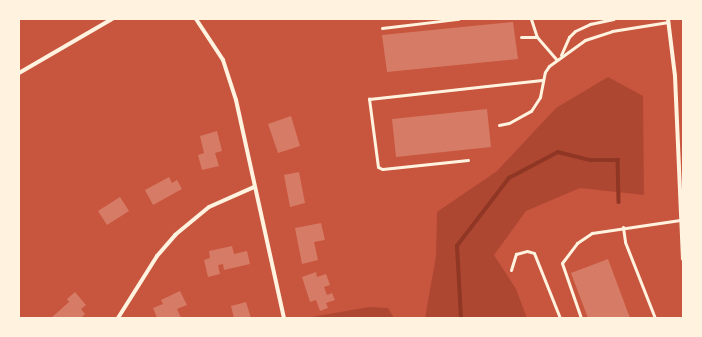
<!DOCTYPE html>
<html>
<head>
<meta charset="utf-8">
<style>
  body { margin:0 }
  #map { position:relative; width:702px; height:337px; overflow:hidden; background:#c8553d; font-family:Arial,sans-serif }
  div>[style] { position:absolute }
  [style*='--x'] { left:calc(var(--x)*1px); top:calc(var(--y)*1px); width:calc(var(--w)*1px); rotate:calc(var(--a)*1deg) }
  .green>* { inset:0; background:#ae4732 }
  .stream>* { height:3.5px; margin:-1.75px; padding:0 1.75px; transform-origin:1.75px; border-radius:1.75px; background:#8f3625 }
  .building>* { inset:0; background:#d67c66 }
  .service>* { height:3px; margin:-1.5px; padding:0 1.5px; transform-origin:1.5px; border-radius:1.5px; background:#fff3e0 }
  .minor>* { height:4px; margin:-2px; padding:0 2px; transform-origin:2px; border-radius:2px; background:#fff3e0 }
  span { translate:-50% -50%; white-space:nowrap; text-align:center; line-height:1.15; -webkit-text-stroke:3px #fff3e0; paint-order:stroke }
  .frame { position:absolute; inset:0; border:20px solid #fff3e0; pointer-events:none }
</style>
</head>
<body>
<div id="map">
  <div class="green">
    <div style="clip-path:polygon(608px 77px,643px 96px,644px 195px,580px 188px,526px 211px,494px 255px,516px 289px,527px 318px,425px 318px,436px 256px,437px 212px,497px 171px,556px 108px)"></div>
    <div style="clip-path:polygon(369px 307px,388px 308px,394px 318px,306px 318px)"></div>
  </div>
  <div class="stream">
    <div style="--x:461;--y:318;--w:72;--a:-93.2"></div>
    <div style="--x:457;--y:246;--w:86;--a:-52.6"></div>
    <div style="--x:509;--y:178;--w:55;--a:-28"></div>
    <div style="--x:558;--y:152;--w:34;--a:14"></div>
    <div style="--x:591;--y:160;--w:27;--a:0"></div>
    <div style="--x:618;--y:160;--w:42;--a:88.6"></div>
  </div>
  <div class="building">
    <div style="clip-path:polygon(513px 22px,518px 59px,387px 72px,382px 35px)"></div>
    <div style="clip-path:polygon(487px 109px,491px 147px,396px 157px,392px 119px)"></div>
    <div style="clip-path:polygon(291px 116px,300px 146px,278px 153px,268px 124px)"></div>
    <div style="clip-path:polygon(217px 131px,222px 151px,215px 153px,219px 166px,202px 170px,198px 155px,204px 153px,200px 136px)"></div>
    <div style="clip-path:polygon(299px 172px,305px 203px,290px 207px,284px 175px)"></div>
    <div style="clip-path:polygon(169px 177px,172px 183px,177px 180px,182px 189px,153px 205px,145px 190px)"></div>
    <div style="clip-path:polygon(120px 197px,129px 211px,107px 225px,98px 211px)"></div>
    <div style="clip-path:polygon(321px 223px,325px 240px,314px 242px,318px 260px,302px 264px,295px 228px)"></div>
    <div style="clip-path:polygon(232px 246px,234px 254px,247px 251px,250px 264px,224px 270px,223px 264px,218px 265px,220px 274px,208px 277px,204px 260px,210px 258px,209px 251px)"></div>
    <div style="clip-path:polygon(608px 259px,630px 318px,588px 318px,571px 273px)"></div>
    <div style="clip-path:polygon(316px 272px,317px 277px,326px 274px,330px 285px,324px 287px,327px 295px,332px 293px,335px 300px,326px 303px,328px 308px,320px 311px,316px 300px,310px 302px,302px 277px)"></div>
    <div style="clip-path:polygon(180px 291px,187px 305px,177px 309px,181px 318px,157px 318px,153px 308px,163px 304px,161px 300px)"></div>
    <div style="clip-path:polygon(75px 292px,86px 305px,81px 309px,85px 314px,81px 318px,51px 318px,69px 302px,67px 299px)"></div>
    <div style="clip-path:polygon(246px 302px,251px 318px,234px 318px,231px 306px)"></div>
  </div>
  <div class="service">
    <div style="--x:531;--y:19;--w:19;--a:72"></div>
    <div style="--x:382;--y:28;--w:77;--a:-6.8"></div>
    <div style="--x:521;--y:37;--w:16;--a:0"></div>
    <div style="--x:537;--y:37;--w:30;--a:49"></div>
    <div style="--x:561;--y:55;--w:20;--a:-66"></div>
    <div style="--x:569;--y:37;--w:8;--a:-45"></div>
    <div style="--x:575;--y:31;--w:17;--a:-25"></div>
    <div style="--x:590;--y:24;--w:24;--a:-12"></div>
    <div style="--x:499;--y:125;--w:10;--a:-11"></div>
    <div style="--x:509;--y:123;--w:25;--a:-29"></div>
    <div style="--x:531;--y:111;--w:17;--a:-57"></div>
    <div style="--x:540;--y:97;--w:25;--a:-79"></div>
    <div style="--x:545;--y:72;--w:7;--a:-56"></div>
    <div style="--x:549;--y:66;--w:44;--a:-35.8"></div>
    <div style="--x:585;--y:40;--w:28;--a:-18"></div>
    <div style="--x:612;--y:31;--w:57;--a:-9.1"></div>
    <div style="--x:468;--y:160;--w:86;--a:174"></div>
    <div style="--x:382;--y:169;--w:4;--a:-153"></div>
    <div style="--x:378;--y:167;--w:69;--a:-97.5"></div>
    <div style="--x:369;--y:99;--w:174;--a:-6.3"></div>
    <div style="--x:623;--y:227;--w:15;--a:82"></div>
    <div style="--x:625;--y:242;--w:82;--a:68.5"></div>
    <div style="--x:511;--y:270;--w:17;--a:-73"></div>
    <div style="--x:516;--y:254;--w:11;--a:-15"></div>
    <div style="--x:527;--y:251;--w:7;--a:16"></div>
    <div style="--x:534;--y:253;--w:70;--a:68.2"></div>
    <div style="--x:581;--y:318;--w:58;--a:-109.1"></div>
    <div style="--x:562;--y:263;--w:25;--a:-53"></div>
    <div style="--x:577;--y:243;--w:18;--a:-34"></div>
    <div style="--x:592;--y:233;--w:89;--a:-8.4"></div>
  </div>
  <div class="minor">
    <div style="--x:196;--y:19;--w:49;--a:56.6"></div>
    <div style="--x:223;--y:60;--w:42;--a:72"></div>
    <div style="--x:236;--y:100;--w:223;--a:77.6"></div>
    <div style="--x:668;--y:19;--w:57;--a:83"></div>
    <div style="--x:675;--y:76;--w:183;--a:87.5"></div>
    <div style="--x:19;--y:73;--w:108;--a:-30.1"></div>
    <div style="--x:118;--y:318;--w:73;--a:-57.8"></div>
    <div style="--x:157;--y:256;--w:28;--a:-49"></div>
    <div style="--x:175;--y:235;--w:44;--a:-39.5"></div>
    <div style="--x:209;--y:207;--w:49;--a:-24"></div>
  </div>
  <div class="frame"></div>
</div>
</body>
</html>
